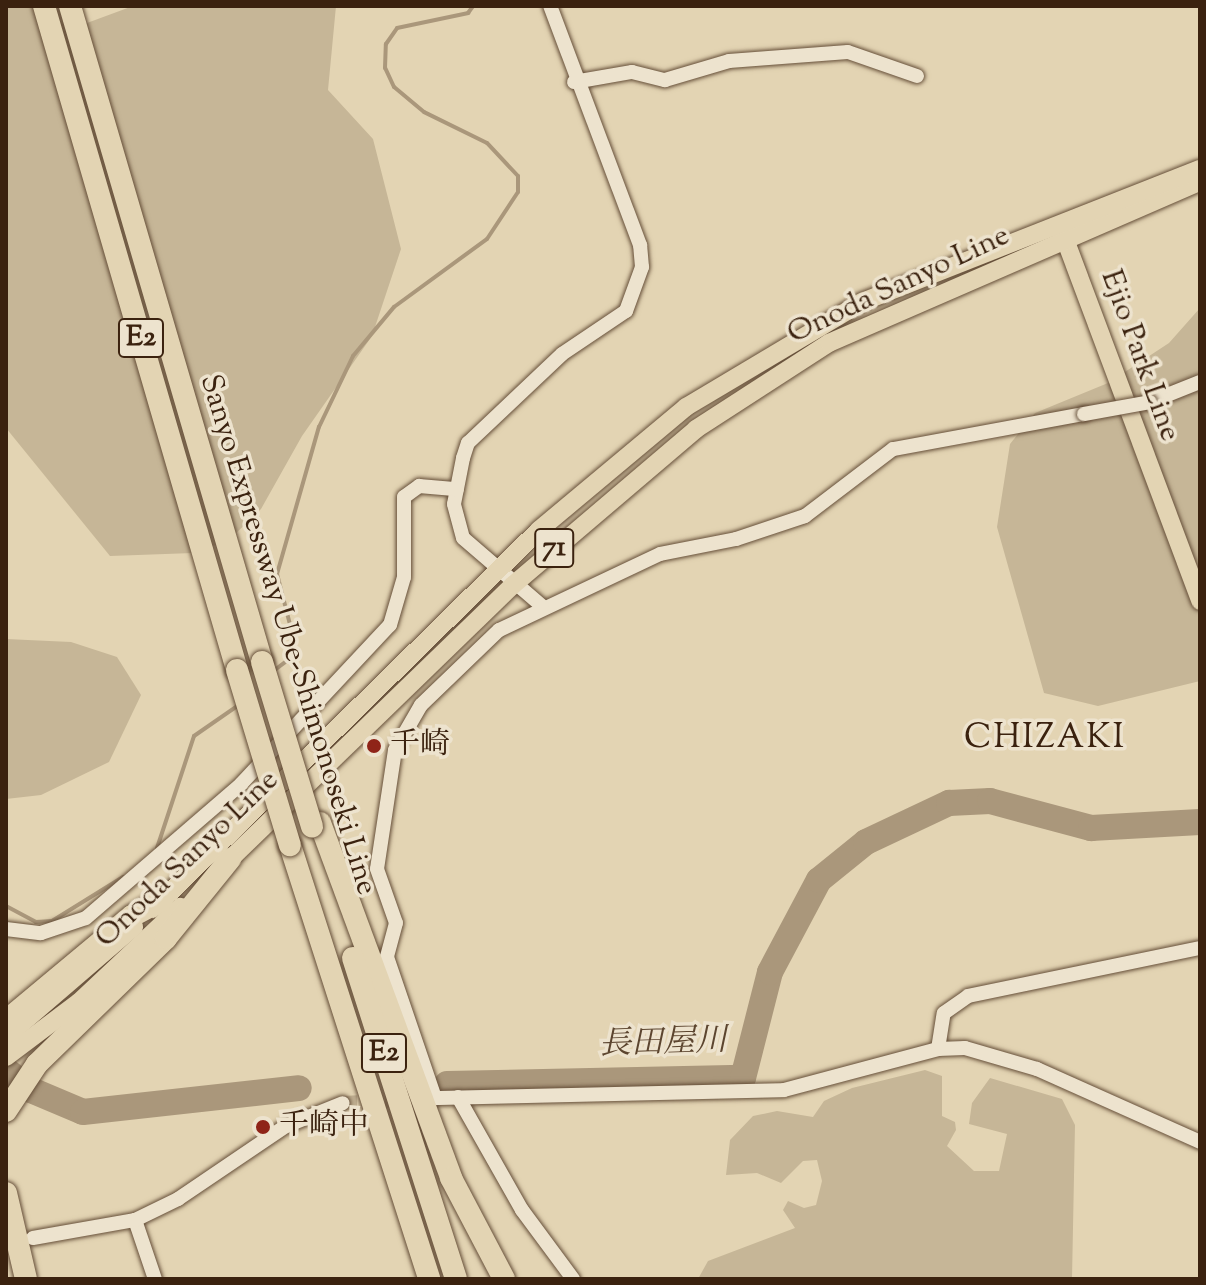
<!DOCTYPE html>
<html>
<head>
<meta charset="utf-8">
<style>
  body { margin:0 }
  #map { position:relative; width:1206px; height:1285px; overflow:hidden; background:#e3d4b3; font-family:"Sorts Mill Goudy","Noto Serif JP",serif }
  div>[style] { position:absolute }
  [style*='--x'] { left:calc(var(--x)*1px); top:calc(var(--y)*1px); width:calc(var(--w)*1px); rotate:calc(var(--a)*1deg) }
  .green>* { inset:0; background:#c6b697 }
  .stream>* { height:4px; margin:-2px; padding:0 2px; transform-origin:2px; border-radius:2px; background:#aa977b }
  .river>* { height:26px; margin:-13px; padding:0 13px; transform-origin:13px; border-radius:13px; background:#aa977b }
  .minor-tunnel>* { height:14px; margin-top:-7px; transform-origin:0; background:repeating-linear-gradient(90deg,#c1b092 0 14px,transparent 0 21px) }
  .roads { filter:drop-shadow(0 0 2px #654e38) drop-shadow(0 0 2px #654e38) }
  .minor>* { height:14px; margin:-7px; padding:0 7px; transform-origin:7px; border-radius:7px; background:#ede3ce }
  .major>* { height:18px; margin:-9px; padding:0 9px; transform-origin:9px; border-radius:9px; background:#e3d4b3 }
  .highway>* { height:22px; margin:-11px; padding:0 11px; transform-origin:11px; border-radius:11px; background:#e3d4b3 }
  .bridges { filter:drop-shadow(0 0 2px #654e38) drop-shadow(0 0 2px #654e38) }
  .minor-bridge>* { height:14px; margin:-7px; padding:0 7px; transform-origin:7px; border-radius:7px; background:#ede3ce }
  .highway-bridge>* { height:22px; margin:-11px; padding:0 11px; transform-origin:11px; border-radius:11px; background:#e3d4b3 }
  .dots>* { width:22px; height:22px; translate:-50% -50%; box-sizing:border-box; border:4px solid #ede3ce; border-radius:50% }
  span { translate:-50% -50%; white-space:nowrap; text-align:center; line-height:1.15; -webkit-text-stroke:7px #ede3ce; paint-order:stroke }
  .shield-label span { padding:2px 6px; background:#ede3ce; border:2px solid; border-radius:6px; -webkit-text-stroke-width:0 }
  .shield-label { font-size:28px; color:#3b220f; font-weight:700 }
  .street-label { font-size:30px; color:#3b220f }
  .poi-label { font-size:30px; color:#3b220f }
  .left { translate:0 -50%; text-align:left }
  .water-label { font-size:32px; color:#5c452f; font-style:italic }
  .quarter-label { font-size:34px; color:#3b220f; letter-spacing:2px }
  .frame { position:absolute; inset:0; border:8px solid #3b220f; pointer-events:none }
</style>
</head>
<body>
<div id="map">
  <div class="green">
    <div style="clip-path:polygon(6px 6px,31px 6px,47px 22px,87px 23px,133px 6px,336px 6px,328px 90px,373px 139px,401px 249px,372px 336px,302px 436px,261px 509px,228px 541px,193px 553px,110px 556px,6px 428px)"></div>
    <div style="clip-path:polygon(1200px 308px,1200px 681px,1098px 706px,1044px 693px,997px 527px,1010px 444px,1035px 413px,1108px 383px,1169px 343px)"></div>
    <div style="clip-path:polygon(6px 639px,71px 642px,117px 657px,141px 695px,109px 762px,41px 795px,6px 799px)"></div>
    <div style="clip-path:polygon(925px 1070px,942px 1076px,942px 1116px,955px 1122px,956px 1130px,947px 1146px,974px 1171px,999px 1171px,1007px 1134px,969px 1124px,972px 1103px,990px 1078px,1062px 1099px,1075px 1125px,1072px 1279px,698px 1279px,708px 1261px,795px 1228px,783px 1210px,788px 1201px,804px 1208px,816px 1205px,822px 1181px,817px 1160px,803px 1161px,781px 1183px,757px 1173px,726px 1175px,730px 1140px,753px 1116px,777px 1111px,813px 1117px,824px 1101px,852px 1088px)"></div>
  </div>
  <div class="stream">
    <div style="--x:272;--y:672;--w:21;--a:-37"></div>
    <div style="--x:289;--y:659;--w:16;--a:-68"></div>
    <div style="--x:295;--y:644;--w:72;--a:-104.4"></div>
    <div style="--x:277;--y:574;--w:153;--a:-74.1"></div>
    <div style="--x:319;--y:427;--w:79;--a:-64.4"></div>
    <div style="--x:353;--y:356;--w:64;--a:-50.1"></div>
    <div style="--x:394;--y:307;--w:115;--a:-36.2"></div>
    <div style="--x:487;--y:239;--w:56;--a:-56.6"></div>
    <div style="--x:518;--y:192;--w:16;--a:-90"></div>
    <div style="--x:518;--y:176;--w:45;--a:-133.2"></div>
    <div style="--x:487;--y:143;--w:70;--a:-153.8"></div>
    <div style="--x:424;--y:112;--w:39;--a:-140"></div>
    <div style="--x:394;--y:87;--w:21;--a:-115"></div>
    <div style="--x:385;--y:68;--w:24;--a:-88"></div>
    <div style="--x:386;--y:44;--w:19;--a:-55"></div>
    <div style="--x:397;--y:28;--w:73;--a:-11.9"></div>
    <div style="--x:468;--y:13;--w:9;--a:-54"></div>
    <div style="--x:157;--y:848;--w:118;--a:-71.7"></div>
    <div style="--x:194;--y:736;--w:56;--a:-34.8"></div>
    <div style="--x:6;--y:906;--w:34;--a:28"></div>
    <div style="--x:36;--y:922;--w:16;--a:-4"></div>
    <div style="--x:52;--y:921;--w:84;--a:-31.8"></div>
  </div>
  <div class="river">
    <div style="--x:6;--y:1070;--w:32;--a:39"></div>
    <div style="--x:31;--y:1090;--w:56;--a:22.9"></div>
    <div style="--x:83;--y:1112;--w:217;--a:-6.3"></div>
    <div style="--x:447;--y:1084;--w:296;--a:-1.2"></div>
    <div style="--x:743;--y:1078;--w:109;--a:-75.7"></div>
    <div style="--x:770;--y:972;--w:104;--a:-62"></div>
    <div style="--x:819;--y:880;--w:60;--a:-39"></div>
    <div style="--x:866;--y:842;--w:92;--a:-25.2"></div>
    <div style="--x:949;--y:803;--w:41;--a:-2.8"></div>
    <div style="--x:990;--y:801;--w:105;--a:15"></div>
    <div style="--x:1091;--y:828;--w:109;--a:-3.2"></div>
  </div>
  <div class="minor-tunnel">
    <div style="--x:343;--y:1103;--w:63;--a:-2.7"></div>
  </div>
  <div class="roads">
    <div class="minor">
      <div style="--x:574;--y:82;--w:59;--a:-9.8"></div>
      <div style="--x:632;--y:72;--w:34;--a:14"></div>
      <div style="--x:665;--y:80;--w:67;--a:-16.5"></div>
      <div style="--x:729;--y:61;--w:119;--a:-4.3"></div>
      <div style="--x:848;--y:52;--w:73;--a:19.2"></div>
      <div style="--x:1150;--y:402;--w:54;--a:-21.8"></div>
      <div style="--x:1084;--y:414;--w:194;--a:169.6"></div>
      <div style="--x:893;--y:449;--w:111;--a:142.7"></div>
      <div style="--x:805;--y:516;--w:73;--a:161.6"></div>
      <div style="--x:736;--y:539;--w:77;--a:168.8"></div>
      <div style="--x:660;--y:554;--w:178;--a:154.7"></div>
      <div style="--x:499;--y:630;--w:108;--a:136.1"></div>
      <div style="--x:421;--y:705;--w:52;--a:120"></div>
      <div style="--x:395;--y:750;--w:120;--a:98.6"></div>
      <div style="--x:377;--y:869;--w:57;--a:70.6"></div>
      <div style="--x:396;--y:923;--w:35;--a:105"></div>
      <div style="--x:387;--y:957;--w:149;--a:71.2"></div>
      <div style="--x:435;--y:1098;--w:349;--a:-1.3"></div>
      <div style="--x:784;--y:1090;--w:159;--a:-14.9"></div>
      <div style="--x:938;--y:1049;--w:27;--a:-2"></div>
      <div style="--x:965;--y:1048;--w:75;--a:16.3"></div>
      <div style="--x:1037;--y:1069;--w:179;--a:24.1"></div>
      <div style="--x:542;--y:606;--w:104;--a:-139.3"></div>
      <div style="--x:463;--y:538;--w:35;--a:-105"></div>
      <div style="--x:454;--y:504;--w:47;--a:-78.9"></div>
      <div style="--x:463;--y:458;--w:16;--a:-72"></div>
      <div style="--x:468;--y:443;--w:129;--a:-43.4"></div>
      <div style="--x:562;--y:354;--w:77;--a:-33.9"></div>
      <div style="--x:626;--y:311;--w:47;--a:-70"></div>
      <div style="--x:642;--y:267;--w:22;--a:-95"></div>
      <div style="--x:640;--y:245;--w:255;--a:-110.6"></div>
      <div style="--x:6;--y:929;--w:35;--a:7"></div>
      <div style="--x:41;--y:933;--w:47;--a:-18.4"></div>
      <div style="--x:86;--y:918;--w:205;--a:-40.8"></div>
      <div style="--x:241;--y:784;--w:218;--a:-46.9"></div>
      <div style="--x:390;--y:625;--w:50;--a:-73.7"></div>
      <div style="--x:404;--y:577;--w:80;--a:-90"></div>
      <div style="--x:404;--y:497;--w:19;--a:-36"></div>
      <div style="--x:419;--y:486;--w:38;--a:5"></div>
      <div style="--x:938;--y:1049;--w:36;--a:-81"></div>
      <div style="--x:944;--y:1013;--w:29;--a:-35"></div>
      <div style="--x:968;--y:996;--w:237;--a:-11.7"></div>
      <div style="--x:458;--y:1097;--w:130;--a:60.5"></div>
      <div style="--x:522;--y:1210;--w:86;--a:53.5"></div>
      <div style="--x:135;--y:1220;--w:62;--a:71.3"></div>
      <div style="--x:33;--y:1238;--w:104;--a:-10"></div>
      <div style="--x:135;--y:1220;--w:48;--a:-26"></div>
      <div style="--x:178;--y:1199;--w:130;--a:-34.1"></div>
      <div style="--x:286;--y:1126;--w:61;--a:-22"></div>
    </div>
    <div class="major">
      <div style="--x:1062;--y:231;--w:395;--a:69.5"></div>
      <div style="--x:222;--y:867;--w:405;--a:-44.1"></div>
      <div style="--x:513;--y:585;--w:240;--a:-40.4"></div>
      <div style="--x:696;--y:429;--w:158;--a:-32.9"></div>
      <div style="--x:829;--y:343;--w:404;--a:-23.5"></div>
      <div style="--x:153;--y:909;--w:541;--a:-44.48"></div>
      <div style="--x:539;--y:530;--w:192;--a:-39.9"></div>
      <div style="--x:686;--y:407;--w:205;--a:-30.8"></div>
      <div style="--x:862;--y:302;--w:363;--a:-21.5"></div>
      <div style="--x:6;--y:1037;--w:169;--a:-40.7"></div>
      <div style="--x:6;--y:1057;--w:91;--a:-37"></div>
      <div style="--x:79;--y:1002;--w:139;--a:-43.2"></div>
    </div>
    <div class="highway">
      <div style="--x:44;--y:6;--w:691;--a:73.79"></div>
      <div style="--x:70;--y:6;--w:684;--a:73.69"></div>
      <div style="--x:320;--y:823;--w:378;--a:69.7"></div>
      <div style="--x:451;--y:1178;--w:114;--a:62.3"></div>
      <div style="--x:290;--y:845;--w:456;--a:72.2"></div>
      <div style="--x:353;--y:958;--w:337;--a:72.2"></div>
      <div style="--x:6;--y:1021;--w:164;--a:-39.8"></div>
      <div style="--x:132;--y:916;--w:34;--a:-28"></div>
      <div style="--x:6;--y:1111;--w:56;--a:-56.6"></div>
      <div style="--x:37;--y:1064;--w:180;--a:-44.3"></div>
      <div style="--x:166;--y:938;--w:102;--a:-51"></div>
      <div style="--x:6;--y:1193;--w:88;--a:76.9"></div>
    </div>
  </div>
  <div class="bridges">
    <div class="minor-bridge">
      <div style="--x:1084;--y:414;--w:67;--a:-10.3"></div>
    </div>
    <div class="highway-bridge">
      <div style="--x:262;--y:662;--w:172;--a:73.1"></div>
      <div style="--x:237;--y:670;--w:183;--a:73.2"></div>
    </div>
  </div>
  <div class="dots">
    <div style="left:374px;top:746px;background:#8f2418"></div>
    <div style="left:263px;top:1127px;background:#8f2418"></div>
  </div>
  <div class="shield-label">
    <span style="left:141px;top:338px">E2</span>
    <span style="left:554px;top:548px">71</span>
    <span style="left:384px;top:1053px">E2</span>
  </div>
  <div class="street-label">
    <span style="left:899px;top:286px;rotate:-25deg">Onoda Sanyo Line</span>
    <span style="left:1139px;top:356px;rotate:70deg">Ejio Park Line</span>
    <span style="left:287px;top:635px;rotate:73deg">Sanyo Expressway Ube-Shimonoseki Line</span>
    <span style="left:188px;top:860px;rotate:-44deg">Onoda Sanyo Line</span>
  </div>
  <div class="poi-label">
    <span class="left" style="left:390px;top:746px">千崎</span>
    <span class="left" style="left:279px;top:1127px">千崎中</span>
  </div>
  <div class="water-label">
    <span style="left:663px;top:1044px;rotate:-2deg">長田屋川</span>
  </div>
  <div class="quarter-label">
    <span style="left:1045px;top:739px">CHIZAKI</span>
  </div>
  <div class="frame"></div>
</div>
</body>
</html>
